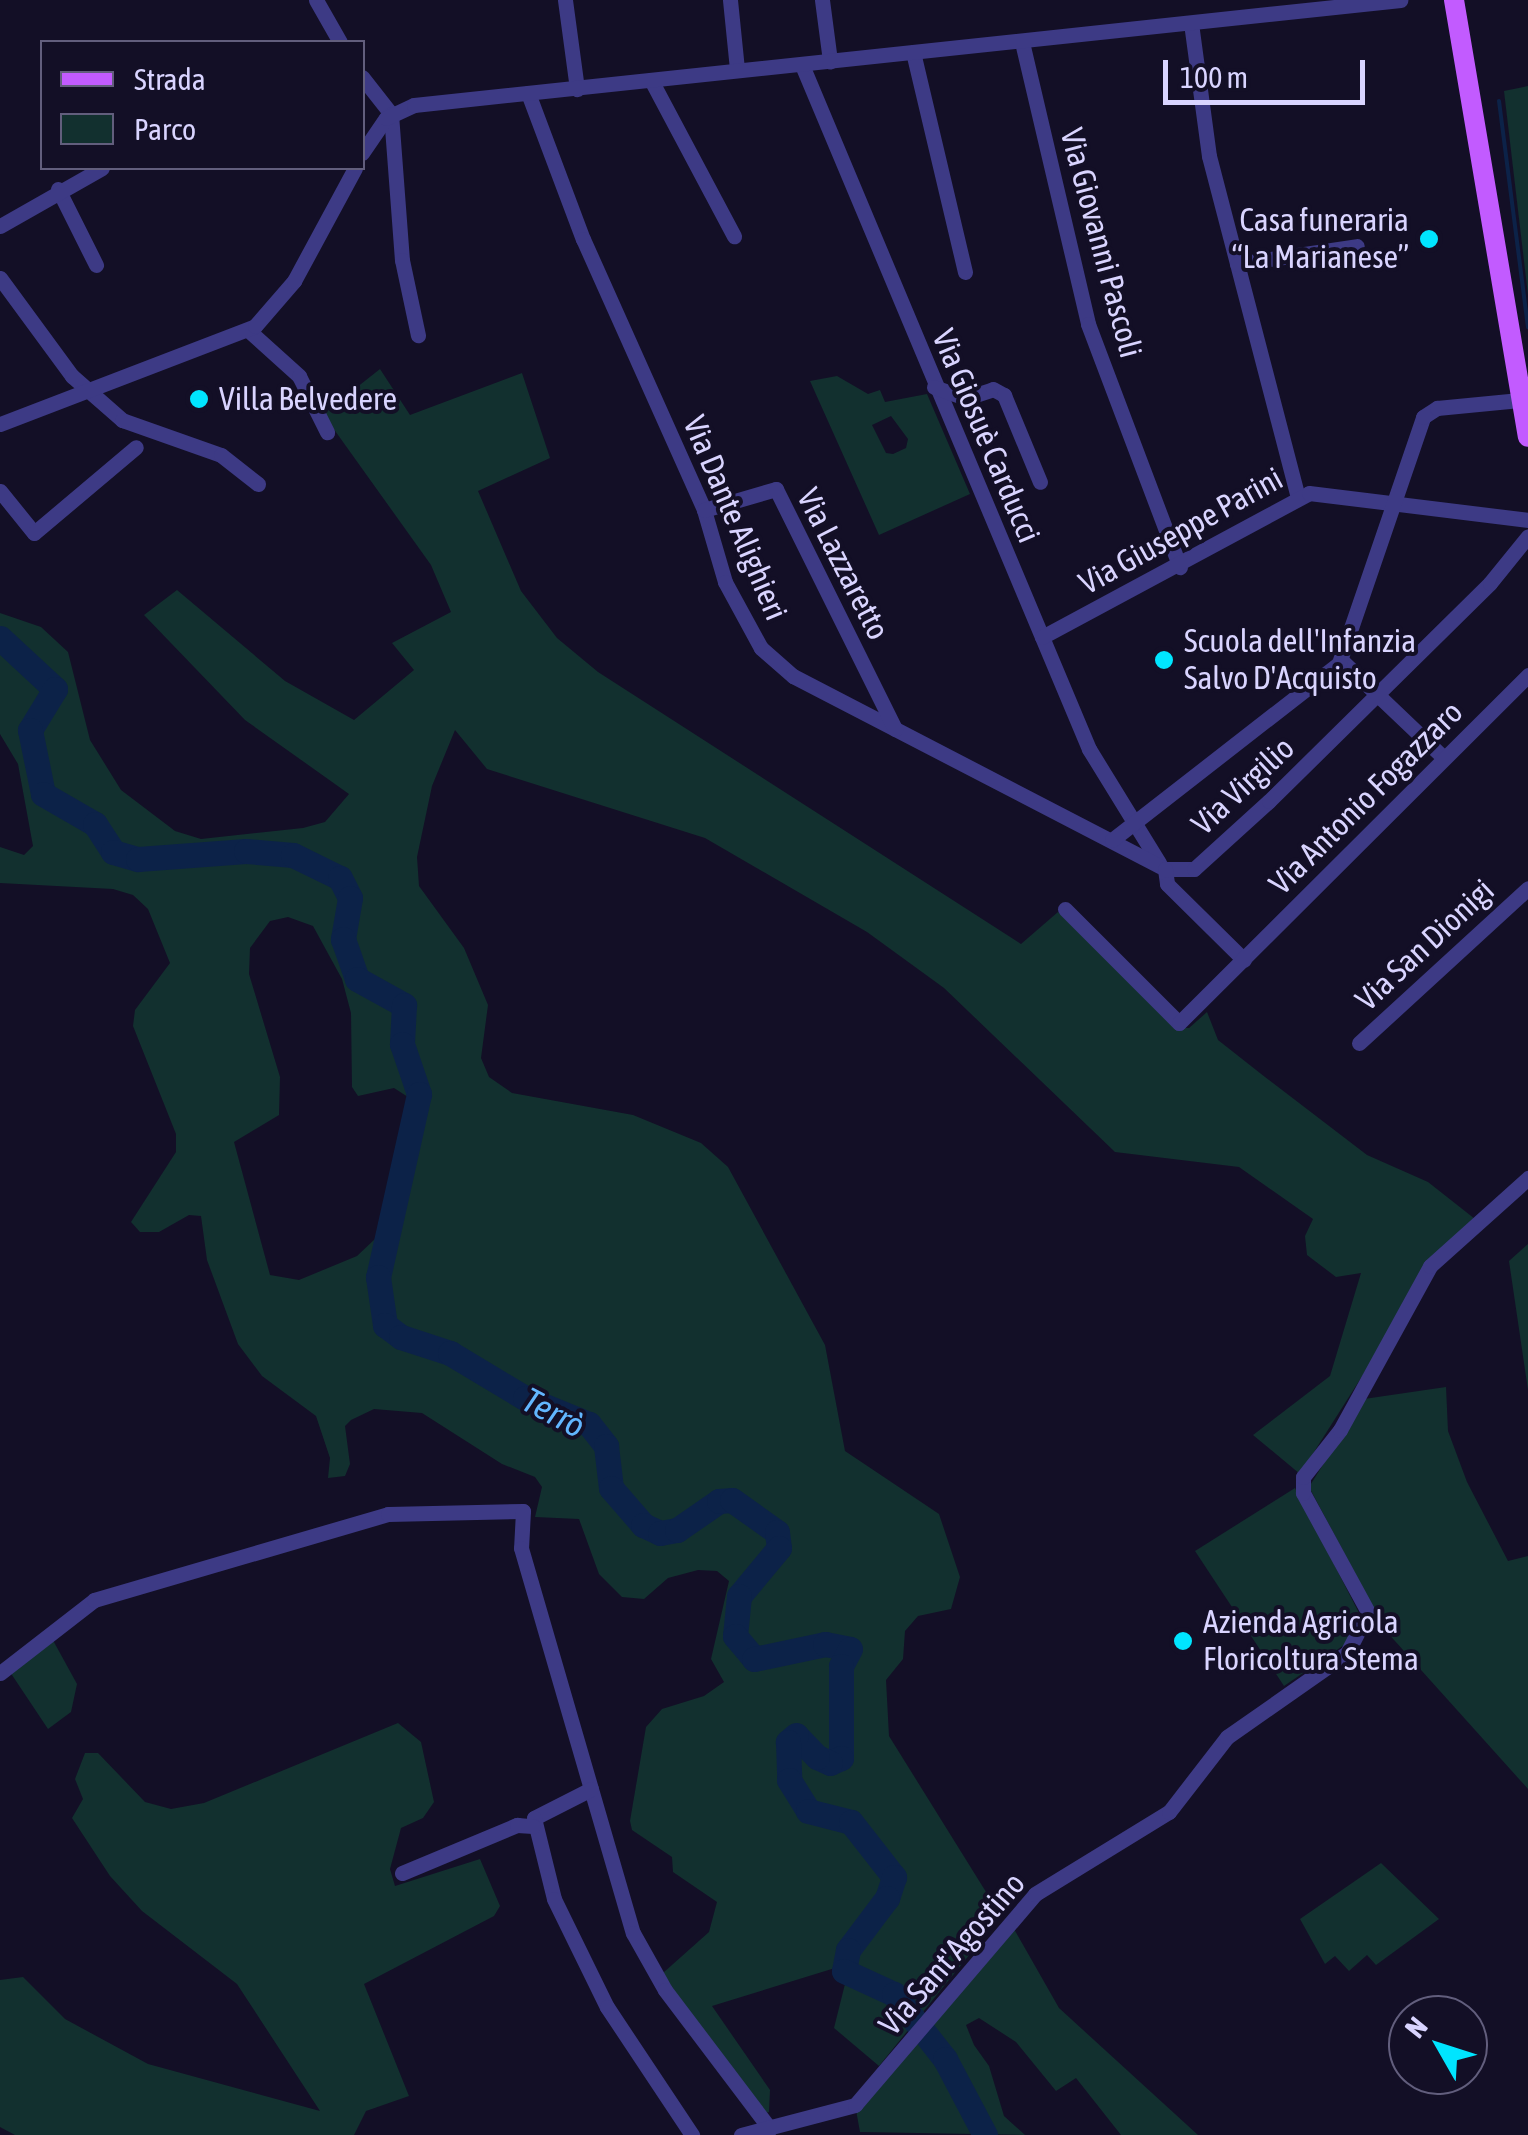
<!DOCTYPE html>
<html>
<head>
<meta charset="utf-8">
<style>
  body { margin:0 }
  #map { position:relative; width:1528px; height:2135px; overflow:hidden; background:#130f26; font-family:"Asap Condensed",sans-serif }
  div>[style] { position:absolute }
  [style*='--x'] { left:calc(var(--x)*1px); top:calc(var(--y)*1px); width:calc(var(--w)*1px); rotate:calc(var(--a)*1deg) }
  .green>* { inset:0; background:#12302f }
  .stream>* { height:4px; margin:-2px; padding:0 2px; transform-origin:2px; border-radius:2px; background:#0c2248 }
  .river>* { height:25px; margin:-12.5px; padding:0 12.5px; transform-origin:12.5px; border-radius:12.5px; background:#0c2248 }
  .minor>* { height:15px; margin:-7.5px; padding:0 7.5px; transform-origin:7.5px; border-radius:7.5px; background:#3d3a85 }
  .major>* { height:20px; margin:-10px; padding:0 10px; transform-origin:10px; border-radius:10px; background:#c25bff }
  .dots>* { width:28px; height:28px; translate:-50% -50%; box-sizing:border-box; border:5px solid #130f26; border-radius:50% }
  span { translate:-50% -50%; white-space:nowrap; text-align:center; line-height:1.15; -webkit-text-stroke:8px #130f26; paint-order:stroke }
  .poi-label { font-size:32px; color:#d9d4ff }
  .right { translate:-100% -50%; text-align:right }
  .left { translate:0 -50%; text-align:left }
  .street-label { font-size:32px; color:#d9d4ff }
  .water-label { font-size:35px; color:#62b6ff; font-style:italic }
  .legend { position:absolute; left:40px; top:40px; width:325px; height:130px; box-sizing:border-box; background:#130f26; border:2px solid #625e7d; margin:0; padding:12px 18px; list-style:none; font-size:30px; color:#d9d4ff }
  .legend li { display:flex; align-items:center; gap:20px; height:50px }
  .legend b { width:50px; border:2px solid #625e7d }
  .north { position:absolute; left:1388px; top:1995px; width:100px; height:100px; box-sizing:border-box; background:#130f26; border:2px solid #625e7d; border-radius:50%; rotate:309deg; font-size:28px; font-weight:700; line-height:40px; text-align:center; color:#d9d4ff }
  .north::after { content:''; display:block; margin:auto; width:35px; height:45px; background:#00e5ff; clip-path:polygon(50% 0,100% 100%,50% 72%,0 100%) }
  .scale { position:absolute; left:1163px; top:60px; width:202px; height:45px; box-sizing:border-box; border:5px solid #d9d4ff; border-top:0; padding-left:12px; font-size:30px; line-height:35px; white-space:nowrap; color:#d9d4ff; -webkit-text-stroke:8px #130f26; paint-order:stroke }
</style>
</head>
<body>
<div id="map">
  <div class="green">
    <div style="clip-path:polygon(1528px 86px,1528px 295px,1504px 91px)"></div>
    <div style="clip-path:polygon(evenodd,380px 369px,410px 415px,522px 373px,550px 458px,478px 491px,521px 591px,557px 638px,598px 672px,1021px 944px,1058px 912px,1177px 1028px,1189px 1028px,1207px 1012px,1218px 1040px,1265px 1077px,1367px 1155px,1428px 1182px,1475px 1219px,1446px 1244px,1300px 1474px,1253px 1435px,1330px 1376px,1361px 1273px,1336px 1277px,1307px 1255px,1305px 1236px,1313px 1219px,1239px 1167px,1115px 1152px,944px 988px,867px 932px,705px 838px,487px 769px,455px 730px,432px 786px,417px 857px,419px 886px,464px 948px,488px 1005px,481px 1058px,489px 1077px,512px 1093px,633px 1115px,701px 1143px,728px 1167px,825px 1345px,845px 1451px,939px 1514px,960px 1577px,951px 1609px,918px 1616px,905px 1631px,903px 1659px,886px 1680px,889px 1736px,1001px 1916px,879px 2066px,834px 2028px,845px 1984px,835px 1968px,712px 2006px,770px 2090px,769px 2112px,760px 2115px,752px 2116px,663px 1973px,709px 1932px,717px 1902px,673px 1872px,672px 1857px,632px 1830px,630px 1821px,646px 1727px,662px 1709px,704px 1696px,724px 1682px,711px 1659px,729px 1581px,717px 1571px,698px 1570px,668px 1578px,644px 1599px,622px 1597px,599px 1574px,579px 1519px,535px 1517px,542px 1487px,535px 1477px,502px 1464px,422px 1413px,374px 1409px,351px 1420px,345px 1426px,350px 1464px,345px 1476px,328px 1478px,330px 1458px,316px 1416px,262px 1376px,238px 1344px,207px 1260px,201px 1216px,189px 1215px,159px 1232px,140px 1232px,131px 1222px,176px 1152px,176px 1134px,133px 1026px,135px 1010px,170px 963px,148px 909px,133px 895px,113px 889px,0 883px,0 847px,24px 855px,33px 846px,18px 764px,0 734px,0 613px,41px 627px,68px 652px,90px 740px,121px 790px,175px 831px,201px 839px,303px 828px,325px 822px,349px 794px,245px 720px,144px 615px,177px 590px,285px 681px,354px 720px,414px 670px,392px 643px,451px 612px,431px 565px,323px 414px,380px 369px,288px 917px,313px 926px,342px 979px,351px 1013px,352px 1087px,358px 1096px,394px 1088px,408px 1097px,388px 1215px,376px 1238px,357px 1256px,299px 1280px,270px 1275px,234px 1142px,279px 1115px,280px 1077px,249px 974px,250px 948px,270px 921px,288px 917px)"></div>
    <div style="clip-path:polygon(evenodd,837px 376px,868px 394px,880px 390px,885px 402px,927px 394px,970px 494px,879px 535px,810px 381px,837px 376px,891px 416px,908px 439px,906px 448px,893px 454px,886px 453px,872px 425px,891px 416px)"></div>
    <div style="clip-path:polygon(1528px 1244px,1528px 1390px,1509px 1261px)"></div>
    <div style="clip-path:polygon(1446px 1387px,1448px 1431px,1467px 1482px,1508px 1561px,1528px 1556px,1528px 1789px,1386px 1631px,1373px 1626px,1374px 1609px,1309px 1487px,1364px 1399px)"></div>
    <div style="clip-path:polygon(1295px 1488px,1359px 1613px,1347px 1643px,1284px 1686px,1195px 1551px)"></div>
    <div style="clip-path:polygon(49px 1633px,77px 1684px,71px 1712px,48px 1729px,8px 1669px)"></div>
    <div style="clip-path:polygon(398px 1723px,421px 1742px,434px 1802px,423px 1818px,401px 1828px,390px 1869px,395px 1886px,480px 1859px,500px 1906px,494px 1916px,364px 1984px,409px 2096px,366px 2111px,354px 2135px,15px 2135px,0 2127px,0 1980px,23px 1977px,65px 2019px,148px 2064px,320px 2111px,237px 1984px,142px 1911px,110px 1876px,72px 1818px,83px 1799px,75px 1779px,85px 1753px,98px 1753px,145px 1802px,171px 1809px,204px 1803px)"></div>
    <div style="clip-path:polygon(1381px 1863px,1439px 1919px,1376px 1965px,1367px 1955px,1349px 1971px,1335px 1956px,1325px 1964px,1300px 1919px)"></div>
    <div style="clip-path:polygon(1014px 1929px,1059px 2008px,1198px 2135px,1121px 2135px,1076px 2078px,1056px 2091px,1016px 2042px,979px 2018px,966px 2025px,974px 2045px,989px 2066px,1004px 2116px,1025px 2135px,860px 2132px,856px 2110px)"></div>
  </div>
  <div class="stream">
    <div style="--x:1499;--y:101;--w:228;--a:82.7"></div>
  </div>
  <div class="river">
    <div style="--x:0;--y:638;--w:75;--a:42.8"></div>
    <div style="--x:55;--y:689;--w:48;--a:121.4"></div>
    <div style="--x:30;--y:730;--w:65;--a:78.5"></div>
    <div style="--x:43;--y:794;--w:60;--a:30"></div>
    <div style="--x:95;--y:824;--w:33;--a:57"></div>
    <div style="--x:113;--y:852;--w:26;--a:16"></div>
    <div style="--x:138;--y:859;--w:108;--a:-4.2"></div>
    <div style="--x:246;--y:851;--w:47;--a:4.9"></div>
    <div style="--x:293;--y:855;--w:52;--a:26.1"></div>
    <div style="--x:340;--y:878;--w:22;--a:63"></div>
    <div style="--x:350;--y:898;--w:42;--a:99.7"></div>
    <div style="--x:343;--y:939;--w:42;--a:70.7"></div>
    <div style="--x:357;--y:979;--w:54;--a:29"></div>
    <div style="--x:404;--y:1005;--w:39;--a:93"></div>
    <div style="--x:402;--y:1044;--w:53;--a:71.2"></div>
    <div style="--x:419;--y:1094;--w:188;--a:102.6"></div>
    <div style="--x:378;--y:1277;--w:49;--a:81.7"></div>
    <div style="--x:385;--y:1325;--w:20;--a:37"></div>
    <div style="--x:401;--y:1337;--w:52;--a:18.1"></div>
    <div style="--x:450;--y:1353;--w:87;--a:31"></div>
    <div style="--x:525;--y:1398;--w:69;--a:22.1"></div>
    <div style="--x:589;--y:1424;--w:28;--a:52"></div>
    <div style="--x:606;--y:1446;--w:42;--a:83.2"></div>
    <div style="--x:611;--y:1488;--w:49;--a:49.1"></div>
    <div style="--x:643;--y:1525;--w:19;--a:25"></div>
    <div style="--x:660;--y:1533;--w:17;--a:-10"></div>
    <div style="--x:677;--y:1530;--w:51;--a:-34.6"></div>
    <div style="--x:719;--y:1501;--w:13;--a:-4"></div>
    <div style="--x:732;--y:1500;--w:55;--a:35.4"></div>
    <div style="--x:777;--y:1532;--w:16;--a:83"></div>
    <div style="--x:779;--y:1548;--w:62;--a:129.8"></div>
    <div style="--x:739;--y:1596;--w:40;--a:95.7"></div>
    <div style="--x:735;--y:1636;--w:30;--a:50"></div>
    <div style="--x:754;--y:1659;--w:73;--a:-11.9"></div>
    <div style="--x:825;--y:1644;--w:25;--a:11"></div>
    <div style="--x:850;--y:1649;--w:19;--a:118"></div>
    <div style="--x:841;--y:1666;--w:92;--a:90"></div>
    <div style="--x:841;--y:1758;--w:12;--a:156"></div>
    <div style="--x:830;--y:1763;--w:14;--a:-155"></div>
    <div style="--x:817;--y:1757;--w:30;--a:-134"></div>
    <div style="--x:796;--y:1735;--w:11;--a:139"></div>
    <div style="--x:788;--y:1742;--w:38;--a:88"></div>
    <div style="--x:789;--y:1780;--w:36;--a:58"></div>
    <div style="--x:808;--y:1811;--w:44;--a:14.3"></div>
    <div style="--x:851;--y:1822;--w:70;--a:52"></div>
    <div style="--x:894;--y:1877;--w:22;--a:108"></div>
    <div style="--x:887;--y:1898;--w:65;--a:126.9"></div>
    <div style="--x:848;--y:1950;--w:21;--a:101"></div>
    <div style="--x:844;--y:1971;--w:55;--a:24.7"></div>
    <div style="--x:894;--y:1994;--w:83;--a:51.9"></div>
    <div style="--x:945;--y:2059;--w:86;--a:62.2"></div>
  </div>
  <div class="minor">
    <div style="--x:316;--y:0;--w:48;--a:60.3"></div>
    <div style="--x:565;--y:0;--w:90;--a:82.3"></div>
    <div style="--x:730;--y:0;--w:69;--a:84.2"></div>
    <div style="--x:822;--y:0;--w:62;--a:82.5"></div>
    <div style="--x:1191;--y:23;--w:134;--a:82.3"></div>
    <div style="--x:1209;--y:156;--w:353;--a:75.4"></div>
    <div style="--x:1022;--y:42;--w:290;--a:76.8"></div>
    <div style="--x:1088;--y:324;--w:260;--a:69.3"></div>
    <div style="--x:913;--y:52;--w:226;--a:76.7"></div>
    <div style="--x:802;--y:65;--w:742;--a:67.24"></div>
    <div style="--x:1089;--y:749;--w:134;--a:58.4"></div>
    <div style="--x:362;--y:77;--w:47;--a:51.9"></div>
    <div style="--x:391;--y:114;--w:146;--a:85.7"></div>
    <div style="--x:402;--y:260;--w:77;--a:78"></div>
    <div style="--x:651;--y:80;--w:177;--a:62"></div>
    <div style="--x:528;--y:93;--w:156;--a:69.4"></div>
    <div style="--x:583;--y:239;--w:297;--a:65.9"></div>
    <div style="--x:704;--y:510;--w:75;--a:73.7"></div>
    <div style="--x:725;--y:582;--w:75;--a:61.4"></div>
    <div style="--x:761;--y:648;--w:43;--a:41.2"></div>
    <div style="--x:793;--y:676;--w:419;--a:27.4"></div>
    <div style="--x:1165;--y:869;--w:29;--a:0"></div>
    <div style="--x:1194;--y:869;--w:101;--a:-42.2"></div>
    <div style="--x:1269;--y:801;--w:310;--a:-44.6"></div>
    <div style="--x:1490;--y:583;--w:60;--a:-51"></div>
    <div style="--x:362;--y:153;--w:42;--a:-55.6"></div>
    <div style="--x:386;--y:118;--w:31;--a:-25"></div>
    <div style="--x:414;--y:105;--w:992;--a:-6.08"></div>
    <div style="--x:58;--y:189;--w:85;--a:63.4"></div>
    <div style="--x:0;--y:226;--w:117;--a:-29.6"></div>
    <div style="--x:1237;--y:264;--w:121;--a:-8.5"></div>
    <div style="--x:0;--y:278;--w:122;--a:53.7"></div>
    <div style="--x:72;--y:376;--w:67;--a:41.3"></div>
    <div style="--x:122;--y:420;--w:105;--a:19.5"></div>
    <div style="--x:221;--y:455;--w:47;--a:38.1"></div>
    <div style="--x:248;--y:330;--w:69;--a:42"></div>
    <div style="--x:299;--y:376;--w:63;--a:63.4"></div>
    <div style="--x:934;--y:387;--w:34;--a:19"></div>
    <div style="--x:966;--y:398;--w:28;--a:-18"></div>
    <div style="--x:993;--y:389;--w:13;--a:29"></div>
    <div style="--x:1004;--y:395;--w:94;--a:67.5"></div>
    <div style="--x:0;--y:424;--w:273;--a:-21"></div>
    <div style="--x:255;--y:326;--w:60;--a:-49.1"></div>
    <div style="--x:294;--y:281;--w:128;--a:-61.6"></div>
    <div style="--x:0;--y:491;--w:54;--a:51"></div>
    <div style="--x:34;--y:533;--w:133;--a:-40.1"></div>
    <div style="--x:704;--y:510;--w:75;--a:-16.3"></div>
    <div style="--x:776;--y:489;--w:268;--a:63.6"></div>
    <div style="--x:1042;--y:637;--w:303;--a:-28.3"></div>
    <div style="--x:1309;--y:493;--w:221;--a:7"></div>
    <div style="--x:1341;--y:660;--w:142;--a:43.6"></div>
    <div style="--x:1112;--y:840;--w:288;--a:-37.9"></div>
    <div style="--x:1339;--y:663;--w:260;--a:-71.1"></div>
    <div style="--x:1423;--y:417;--w:17;--a:-33"></div>
    <div style="--x:1437;--y:408;--w:83;--a:-5.5"></div>
    <div style="--x:1165;--y:869;--w:15;--a:82"></div>
    <div style="--x:1167;--y:884;--w:108;--a:44.6"></div>
    <div style="--x:1065;--y:909;--w:161;--a:45"></div>
    <div style="--x:1179;--y:1023;--w:493;--a:-44.9"></div>
    <div style="--x:1359;--y:1043;--w:229;--a:-42.5"></div>
    <div style="--x:0;--y:1673;--w:119;--a:-37.8"></div>
    <div style="--x:94;--y:1600;--w:306;--a:-16.3"></div>
    <div style="--x:388;--y:1514;--w:135;--a:-1.3"></div>
    <div style="--x:523;--y:1511;--w:37;--a:93"></div>
    <div style="--x:521;--y:1548;--w:401;--a:73.8"></div>
    <div style="--x:633;--y:1933;--w:65;--a:60.7"></div>
    <div style="--x:665;--y:1990;--w:174;--a:52.9"></div>
    <div style="--x:591;--y:1789;--w:64;--a:153"></div>
    <div style="--x:534;--y:1818;--w:83;--a:76.1"></div>
    <div style="--x:554;--y:1899;--w:120;--a:63.9"></div>
    <div style="--x:607;--y:2007;--w:154;--a:56.4"></div>
    <div style="--x:402;--y:1873;--w:125;--a:-22.7"></div>
    <div style="--x:517;--y:1825;--w:16;--a:4"></div>
    <div style="--x:741;--y:2135;--w:118;--a:-14.7"></div>
    <div style="--x:855;--y:2105;--w:277;--a:-49.5"></div>
    <div style="--x:1035;--y:1894;--w:157;--a:-31.5"></div>
    <div style="--x:1169;--y:1812;--w:95;--a:-52.3"></div>
    <div style="--x:1227;--y:1737;--w:146;--a:-35"></div>
    <div style="--x:1347;--y:1653;--w:46;--a:-62.9"></div>
    <div style="--x:1368;--y:1612;--w:136;--a:-118.6"></div>
    <div style="--x:1303;--y:1493;--w:16;--a:-90"></div>
    <div style="--x:1303;--y:1477;--w:60;--a:-51.8"></div>
    <div style="--x:1340;--y:1430;--w:187;--a:-61.2"></div>
    <div style="--x:1430;--y:1266;--w:132;--a:-41.9"></div>
  </div>
  <div class="major">
    <div style="--x:1454;--y:0;--w:443;--a:80.4"></div>
  </div>
  <div class="dots">
    <div style="left:1429px;top:239px;background:#00e5ff"></div>
    <div style="left:199px;top:399px;background:#00e5ff"></div>
    <div style="left:1164px;top:660px;background:#00e5ff"></div>
    <div style="left:1183px;top:1641px;background:#00e5ff"></div>
  </div>
  <div class="poi-label">
    <span class="right" style="left:1409px;top:239px">Casa funeraria<br>“La Marianese”</span>
    <span class="left" style="left:219px;top:399px">Villa Belvedere</span>
    <span class="left" style="left:1184px;top:660px">Scuola dell'Infanzia<br>Salvo D'Acquisto</span>
    <span class="left" style="left:1203px;top:1641px">Azienda Agricola<br>Floricoltura Stema</span>
  </div>
  <div class="street-label">
    <span style="left:1101px;top:243px;rotate:75deg">Via Giovanni Pascoli</span>
    <span style="left:986px;top:436px;rotate:67deg">Via Giosuè Carducci</span>
    <span style="left:735px;top:518px;rotate:67deg">Via Dante Alighieri</span>
    <span style="left:1181px;top:531px;rotate:-29deg">Via Giuseppe Parini</span>
    <span style="left:843px;top:564px;rotate:63deg">Via Lazzaretto</span>
    <span style="left:1243px;top:786px;rotate:-43deg">Via Virgilio</span>
    <span style="left:1366px;top:798px;rotate:-45deg">Via Antonio Fogazzaro</span>
    <span style="left:1425px;top:945px;rotate:-43deg">Via San Dionigi</span>
    <span style="left:952px;top:1954px;rotate:-49deg">Via Sant'Agostino</span>
  </div>
  <div class="water-label">
    <span style="left:554px;top:1412px;rotate:28deg">Terrò</span>
  </div>
  <ul class="legend">
  <li><b style="height:12px;background:#c25bff"></b>Strada</li>
  <li><b style="height:28px;background:#12302f"></b>Parco</li>
  </ul>
  <div class="north">N</div>
  <div class="scale">100 m</div>
</div>
</body>
</html>
